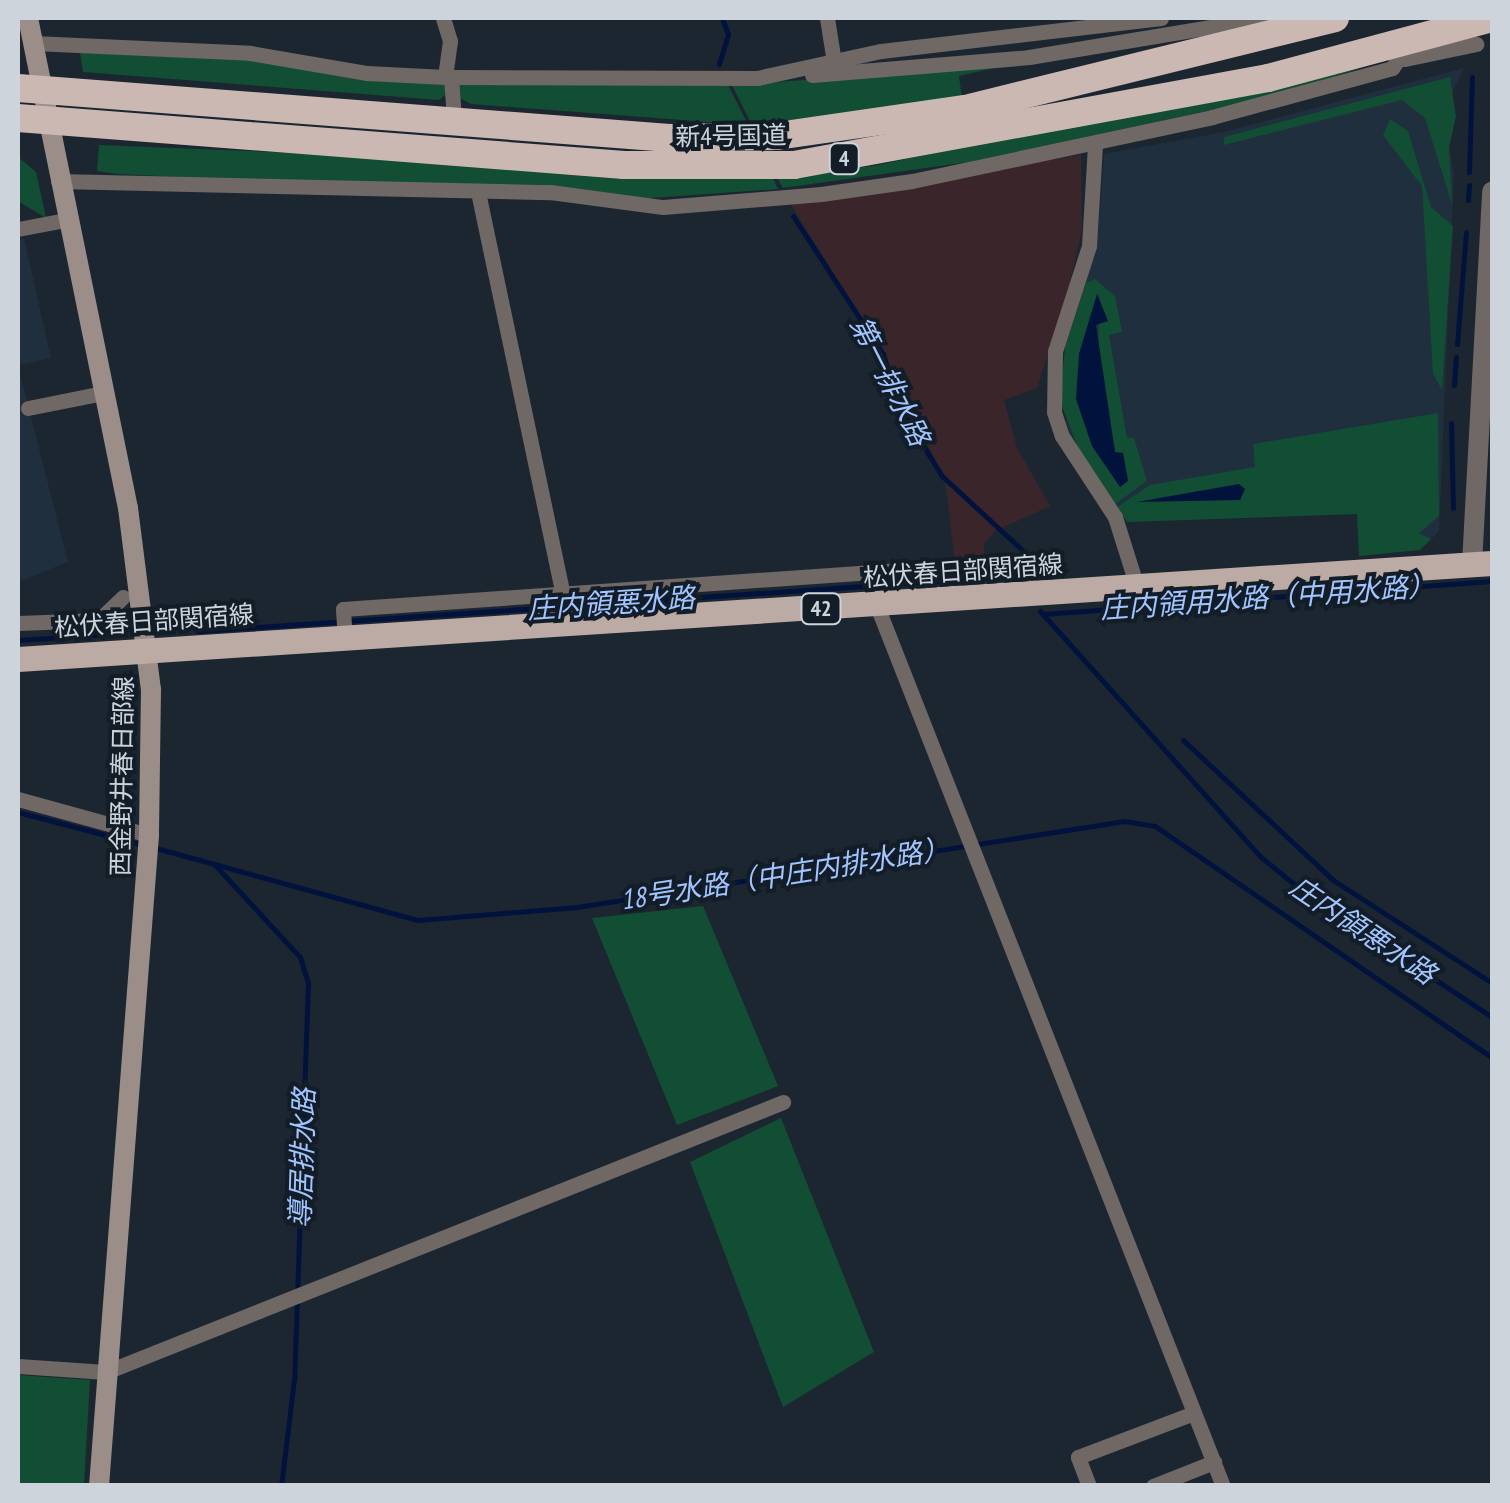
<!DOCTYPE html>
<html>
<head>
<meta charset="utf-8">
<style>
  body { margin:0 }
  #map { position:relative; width:1510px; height:1503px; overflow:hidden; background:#1c2631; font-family:"PT Sans Narrow","Noto Sans JP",sans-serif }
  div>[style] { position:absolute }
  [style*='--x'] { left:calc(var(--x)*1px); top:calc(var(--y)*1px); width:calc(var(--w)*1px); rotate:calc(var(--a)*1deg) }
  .built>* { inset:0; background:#1f2f3e }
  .industrial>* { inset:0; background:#3a262a }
  .green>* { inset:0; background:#114e33 }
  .water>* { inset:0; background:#01133c }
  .stream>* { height:5px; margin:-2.5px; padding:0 2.5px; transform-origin:2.5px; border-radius:2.5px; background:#01133c }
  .minor>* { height:15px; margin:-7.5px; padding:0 7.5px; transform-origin:7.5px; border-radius:7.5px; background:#706865 }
  .tertiary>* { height:20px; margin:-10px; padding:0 10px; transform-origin:10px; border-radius:10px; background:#706865 }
  .secondary>* { height:20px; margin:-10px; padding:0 10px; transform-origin:10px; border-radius:10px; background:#9b8e89 }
  .primary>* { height:25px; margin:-12.5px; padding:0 12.5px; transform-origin:12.5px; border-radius:12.5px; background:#bcaba5 }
  .trunk>* { height:28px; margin:-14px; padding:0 14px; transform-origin:14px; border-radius:14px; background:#cbb8b2 }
  span { translate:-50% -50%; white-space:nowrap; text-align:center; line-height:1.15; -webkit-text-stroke:8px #121d27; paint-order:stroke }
  .shield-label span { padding:2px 8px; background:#121d27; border:2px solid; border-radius:8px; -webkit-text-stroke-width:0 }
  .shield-label { font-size:22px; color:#cdd4db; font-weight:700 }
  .street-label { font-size:25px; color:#cdd4db }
  .water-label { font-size:28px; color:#a2c4ff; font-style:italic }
  .frame { position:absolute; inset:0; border:20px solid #cdd4db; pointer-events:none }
</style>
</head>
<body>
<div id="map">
  <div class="built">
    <div style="clip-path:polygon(1464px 68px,1451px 95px,1456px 116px,1449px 147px,1454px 174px,1439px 531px,1420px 550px,1359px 556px,1357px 514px,1127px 522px,1067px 428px,1065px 347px,1098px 234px,1104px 154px,1224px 132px)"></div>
    <div style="clip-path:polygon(24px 238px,51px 358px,18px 365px,18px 239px)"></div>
    <div style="clip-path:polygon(18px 366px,68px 562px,18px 582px)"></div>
  </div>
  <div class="industrial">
    <div style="clip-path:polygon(1081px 155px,1082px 230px,1066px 298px,1037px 388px,1004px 400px,1017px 448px,1050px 506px,995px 531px,984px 544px,984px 563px,955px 563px,945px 480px,883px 354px,789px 201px)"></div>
  </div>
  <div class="green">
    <div style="clip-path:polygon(80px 52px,240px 59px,447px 83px,450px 91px,439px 100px,83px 72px)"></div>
    <div style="clip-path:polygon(1399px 55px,1281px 95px,969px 162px,783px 188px,776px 176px,873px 166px)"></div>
    <div style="clip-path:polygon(1003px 66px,959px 76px,962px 98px,752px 125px,732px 85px)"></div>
    <div style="clip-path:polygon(1450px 77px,1456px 116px,1449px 147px,1452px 204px,1425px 118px,1402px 100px,1224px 145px,1224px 137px)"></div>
    <div style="clip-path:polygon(458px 84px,728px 85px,748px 125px,471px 104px,460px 98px)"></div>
    <div style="clip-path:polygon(1390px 119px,1408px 131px,1431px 207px,1453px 226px,1442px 390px,1433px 374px,1422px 186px,1383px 135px)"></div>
    <div style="clip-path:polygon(99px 145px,450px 159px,629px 178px,772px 176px,778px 189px,637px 199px,118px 174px,97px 171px)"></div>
    <div style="clip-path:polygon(18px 157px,36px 172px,46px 218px,18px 201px)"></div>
    <div style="clip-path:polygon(evenodd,1095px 279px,1115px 296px,1122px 332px,1109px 335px,1127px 438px,1134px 438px,1147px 481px,1115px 504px,1080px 453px,1060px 401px,1065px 347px,1086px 283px,1095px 279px,1100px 294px,1098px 350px,1115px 453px,1123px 453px,1128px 480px,1121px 486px,1079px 354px,1100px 294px)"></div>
    <div style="clip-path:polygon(1438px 413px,1439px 516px,1419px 533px,1431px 539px,1420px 550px,1359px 556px,1357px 514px,1127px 522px,1117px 507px,1150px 485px,1255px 467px,1253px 444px)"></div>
    <div style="clip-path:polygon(703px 906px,778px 1086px,677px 1125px,592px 918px)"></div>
    <div style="clip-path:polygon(781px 1118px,874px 1352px,783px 1407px,690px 1162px)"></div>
    <div style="clip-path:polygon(18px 1375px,90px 1380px,84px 1485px,18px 1485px)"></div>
  </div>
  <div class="water">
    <div style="clip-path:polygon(1097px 294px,1108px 321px,1096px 325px,1115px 452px,1123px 453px,1128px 481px,1120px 487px,1092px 446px,1076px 399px,1079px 354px)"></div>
    <div style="clip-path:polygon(1239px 484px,1245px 489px,1240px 500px,1137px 502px)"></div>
  </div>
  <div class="stream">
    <div style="--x:719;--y:64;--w:31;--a:-73"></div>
    <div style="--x:728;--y:34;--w:17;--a:-111"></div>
    <div style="--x:1469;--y:172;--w:95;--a:-88.2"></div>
    <div style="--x:1468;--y:200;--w:15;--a:-86"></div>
    <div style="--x:793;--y:216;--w:165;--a:56.9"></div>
    <div style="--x:883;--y:354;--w:57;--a:72.5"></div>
    <div style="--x:900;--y:408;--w:80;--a:58.3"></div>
    <div style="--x:942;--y:476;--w:143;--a:42.7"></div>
    <div style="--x:1457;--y:344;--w:112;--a:-85.4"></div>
    <div style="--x:1454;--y:385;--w:28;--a:-86"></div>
    <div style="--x:1451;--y:423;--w:85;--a:88.7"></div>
    <div style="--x:1040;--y:611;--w:331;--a:48.1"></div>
    <div style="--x:1261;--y:857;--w:65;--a:39.4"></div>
    <div style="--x:1311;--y:898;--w:217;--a:33.3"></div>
    <div style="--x:1043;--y:614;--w:450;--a:-4.2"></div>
    <div style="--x:198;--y:631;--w:814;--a:-3.87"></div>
    <div style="--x:1010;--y:576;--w:11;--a:49"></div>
    <div style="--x:18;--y:640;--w:78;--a:-3.7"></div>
    <div style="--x:1183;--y:740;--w:205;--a:43"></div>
    <div style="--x:1333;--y:880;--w:189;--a:32.9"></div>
    <div style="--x:18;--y:812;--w:126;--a:14.7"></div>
    <div style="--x:156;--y:848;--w:272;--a:15.4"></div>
    <div style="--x:418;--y:920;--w:160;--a:-4.7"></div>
    <div style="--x:577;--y:907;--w:554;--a:-8.93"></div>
    <div style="--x:1124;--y:821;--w:31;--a:9"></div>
    <div style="--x:1155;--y:826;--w:409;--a:34.5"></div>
    <div style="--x:215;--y:865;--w:125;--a:47.3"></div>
    <div style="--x:300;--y:957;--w:27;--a:73"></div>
    <div style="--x:308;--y:983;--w:396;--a:92"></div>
    <div style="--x:294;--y:1379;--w:108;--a:96.9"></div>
  </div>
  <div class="minor">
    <div style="--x:443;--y:18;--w:24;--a:73"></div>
    <div style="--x:450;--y:41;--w:36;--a:98"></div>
    <div style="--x:827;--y:18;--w:45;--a:81"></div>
    <div style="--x:33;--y:43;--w:217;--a:2.6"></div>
    <div style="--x:250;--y:53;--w:119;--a:9.7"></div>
    <div style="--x:367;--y:73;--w:78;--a:2.9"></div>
    <div style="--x:445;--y:77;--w:312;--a:0.2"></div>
    <div style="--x:757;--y:78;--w:127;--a:-12.3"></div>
    <div style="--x:881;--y:51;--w:282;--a:-6.7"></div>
    <div style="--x:1405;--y:59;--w:73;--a:-11.9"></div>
    <div style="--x:812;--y:75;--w:218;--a:-4.7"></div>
    <div style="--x:1029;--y:57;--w:238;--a:-9.4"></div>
    <div style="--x:451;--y:77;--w:42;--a:85.9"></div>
    <div style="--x:1095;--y:145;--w:101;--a:93.4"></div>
    <div style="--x:1089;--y:246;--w:110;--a:107.9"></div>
    <div style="--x:1055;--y:351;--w:61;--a:90.9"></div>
    <div style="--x:1054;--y:412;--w:25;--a:72"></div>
    <div style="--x:1062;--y:436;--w:97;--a:56.8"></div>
    <div style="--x:1115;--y:517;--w:77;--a:72.5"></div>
    <div style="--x:58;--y:181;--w:492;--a:1.3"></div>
    <div style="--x:550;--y:192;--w:114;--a:7.6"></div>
    <div style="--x:663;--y:207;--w:159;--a:-4.7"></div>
    <div style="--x:821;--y:194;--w:92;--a:-8.1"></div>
    <div style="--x:912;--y:181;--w:307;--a:-12"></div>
    <div style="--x:1212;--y:117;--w:187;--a:-15.2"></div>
    <div style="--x:1392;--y:68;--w:34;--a:-54"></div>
    <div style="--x:478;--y:192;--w:442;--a:78.1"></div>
    <div style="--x:18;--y:229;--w:48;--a:-10.8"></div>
    <div style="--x:28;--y:408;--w:76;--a:-11.3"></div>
    <div style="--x:877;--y:606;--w:946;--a:68.54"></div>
    <div style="--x:18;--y:623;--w:81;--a:-2.1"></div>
    <div style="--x:99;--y:620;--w:33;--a:-44"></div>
    <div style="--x:345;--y:639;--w:30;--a:-94"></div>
    <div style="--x:343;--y:609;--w:660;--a:-4"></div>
    <div style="--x:1001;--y:563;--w:29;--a:14"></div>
    <div style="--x:1029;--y:570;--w:30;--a:62"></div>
    <div style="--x:18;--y:799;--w:136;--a:15.4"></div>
    <div style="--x:18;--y:1366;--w:88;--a:3.9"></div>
    <div style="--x:106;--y:1372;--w:729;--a:-21.74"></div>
    <div style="--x:1089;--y:1486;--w:31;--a:-111"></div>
    <div style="--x:1078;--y:1457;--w:124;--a:-20.8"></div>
    <div style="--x:1153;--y:1486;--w:66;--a:-21.5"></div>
  </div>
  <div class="tertiary">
    <div style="--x:1472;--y:564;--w:373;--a:-86.9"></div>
  </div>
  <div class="secondary">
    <div style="--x:28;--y:18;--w:500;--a:78.47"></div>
    <div style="--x:128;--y:508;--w:182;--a:82.8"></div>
    <div style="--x:151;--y:689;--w:146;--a:90.8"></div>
    <div style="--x:149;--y:835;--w:653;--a:94.39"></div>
  </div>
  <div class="primary">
    <div style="--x:18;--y:659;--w:1477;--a:-3.73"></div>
  </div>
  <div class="trunk">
    <div style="--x:18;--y:88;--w:653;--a:4.39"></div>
    <div style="--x:669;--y:138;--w:108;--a:-1.1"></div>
    <div style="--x:777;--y:136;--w:190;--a:-8.2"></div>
    <div style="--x:965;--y:109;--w:381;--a:-13.8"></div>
    <div style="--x:18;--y:118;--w:608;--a:4.43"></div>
    <div style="--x:624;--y:165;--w:170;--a:0"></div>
    <div style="--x:794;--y:165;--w:482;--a:-10.4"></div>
    <div style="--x:1268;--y:78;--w:232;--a:-15"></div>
  </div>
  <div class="shield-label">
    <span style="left:844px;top:159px">4</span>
    <span style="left:821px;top:609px">42</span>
  </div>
  <div class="street-label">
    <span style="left:731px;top:136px;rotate:-1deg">新4号国道</span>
    <span style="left:963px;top:571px;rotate:-4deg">松伏春日部関宿線</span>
    <span style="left:154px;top:621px;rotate:-4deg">松伏春日部関宿線</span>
    <span style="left:122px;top:776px;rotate:-89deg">西金野井春日部線</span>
  </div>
  <div class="water-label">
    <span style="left:890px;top:381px;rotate:63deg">第一排水路</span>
    <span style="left:1268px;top:597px;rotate:-4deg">庄内領用水路（中用水路）</span>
    <span style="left:611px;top:603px;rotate:-4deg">庄内領悪水路</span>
    <span style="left:785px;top:874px;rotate:-9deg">18号水路（中庄内排水路）</span>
    <span style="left:1363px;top:930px;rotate:34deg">庄内領悪水路</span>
    <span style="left:302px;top:1158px;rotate:-88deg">導居排水路</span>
  </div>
  <div class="frame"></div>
</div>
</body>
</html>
